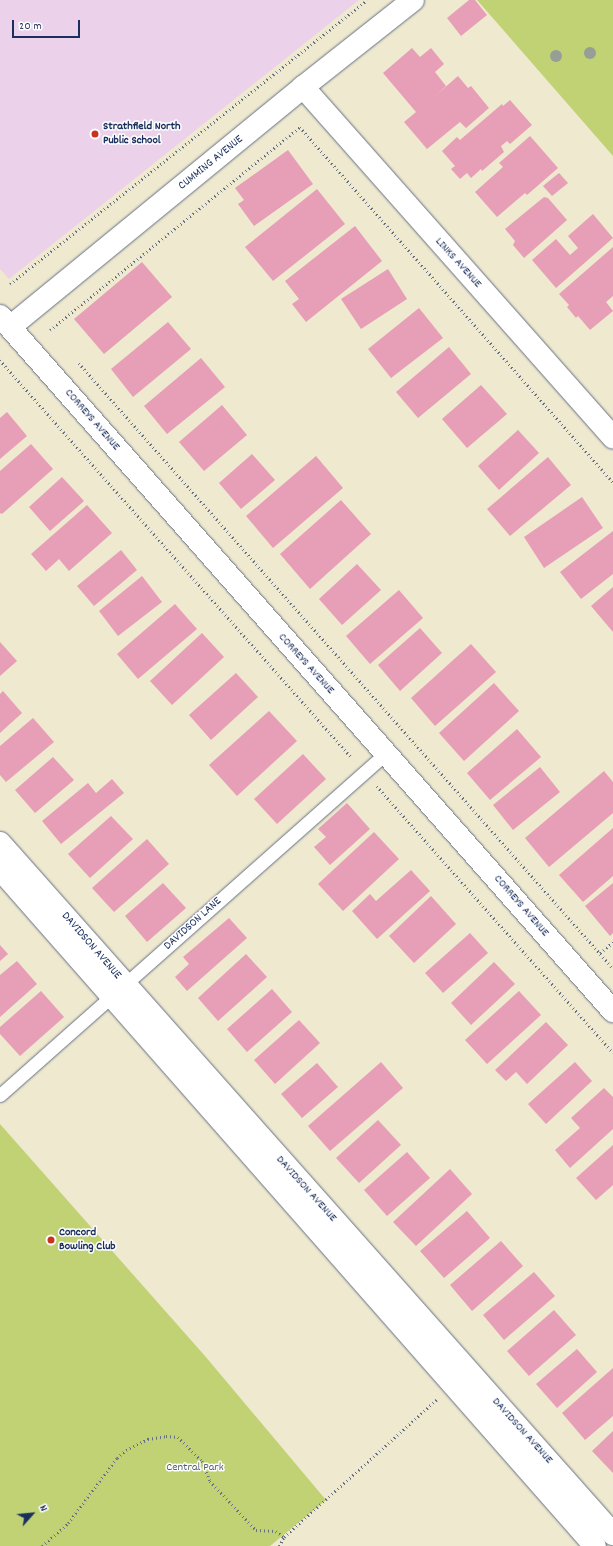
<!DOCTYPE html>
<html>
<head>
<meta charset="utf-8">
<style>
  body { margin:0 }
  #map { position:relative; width:613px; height:1546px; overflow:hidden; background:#efe9cf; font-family:Dekko,sans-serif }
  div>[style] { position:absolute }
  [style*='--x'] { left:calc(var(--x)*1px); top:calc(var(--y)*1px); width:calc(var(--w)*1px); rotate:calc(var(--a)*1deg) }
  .built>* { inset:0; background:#ecd1ea }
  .green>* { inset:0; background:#c1d275 }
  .building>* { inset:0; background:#e79eb7 }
  .path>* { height:2.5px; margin-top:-1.25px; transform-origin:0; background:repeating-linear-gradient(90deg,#657086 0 1px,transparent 0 4px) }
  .roads { filter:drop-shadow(0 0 1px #657086) drop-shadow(0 0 1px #657086) }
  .lane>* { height:13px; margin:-6.5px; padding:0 6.5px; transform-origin:6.5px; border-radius:6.5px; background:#fff }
  .street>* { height:22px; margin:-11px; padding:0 11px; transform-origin:11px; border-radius:11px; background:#fff }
  .secondary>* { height:22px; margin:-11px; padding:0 11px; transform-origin:11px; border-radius:11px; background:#fff }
  .trees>* { width:12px; height:12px; margin:-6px; border-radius:50%; background:#969e95 }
  .dots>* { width:11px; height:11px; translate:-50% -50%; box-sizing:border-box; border:2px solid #fff; border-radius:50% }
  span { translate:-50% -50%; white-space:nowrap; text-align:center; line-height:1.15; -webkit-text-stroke:3px #fff; paint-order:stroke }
  .poi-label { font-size:12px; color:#1b2f5e; font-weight:700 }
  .left { translate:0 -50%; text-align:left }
  .street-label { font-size:12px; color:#1b2f5e }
  .park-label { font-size:12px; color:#4d6065 }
  .north { position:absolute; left:12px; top:1494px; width:40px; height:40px; -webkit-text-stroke:3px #fff; paint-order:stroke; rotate:63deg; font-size:11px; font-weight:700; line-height:16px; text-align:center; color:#1b2f5e }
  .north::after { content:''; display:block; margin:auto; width:14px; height:18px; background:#1b2f5e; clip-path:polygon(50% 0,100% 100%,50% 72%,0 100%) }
  .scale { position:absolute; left:12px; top:20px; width:68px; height:18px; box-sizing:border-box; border:2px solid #1b2f5e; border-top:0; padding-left:5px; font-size:12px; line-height:14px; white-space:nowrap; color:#1b2f5e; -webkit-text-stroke:3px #fff; paint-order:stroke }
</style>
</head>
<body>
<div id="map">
  <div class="built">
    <div style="clip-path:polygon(0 0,359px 0,9px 279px,0 269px)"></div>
  </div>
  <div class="green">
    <div style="clip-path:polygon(477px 0,613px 0,613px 156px)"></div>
    <div style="clip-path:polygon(0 1124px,205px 1356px,326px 1500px,270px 1546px,0 1546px)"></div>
  </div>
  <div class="building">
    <div style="clip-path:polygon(469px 0,475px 0,487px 15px,461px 36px,447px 18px)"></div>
    <div style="clip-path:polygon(412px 48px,420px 57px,431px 48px,444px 64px,435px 72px,446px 86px,434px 97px,458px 76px,468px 88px,471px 86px,489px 108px,466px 128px,460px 122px,427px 149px,404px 122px,416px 112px,383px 73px)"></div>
    <div style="clip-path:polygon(510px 100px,532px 125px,510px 144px,507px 141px,501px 146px,504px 152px,482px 171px,481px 169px,471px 178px,467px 173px,460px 179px,451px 169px,455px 166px,442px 151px,457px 137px,460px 140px,502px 104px,503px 106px)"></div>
    <div style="clip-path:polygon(530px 136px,558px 168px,527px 195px,525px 193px,497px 217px,475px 192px,503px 167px,499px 163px)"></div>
    <div style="clip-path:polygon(288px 150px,313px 184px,254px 226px,238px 204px,244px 200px,235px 188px)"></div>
    <div style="clip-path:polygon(559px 173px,568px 183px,552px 196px,543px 186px)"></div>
    <div style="clip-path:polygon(317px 189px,345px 224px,273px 281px,245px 247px)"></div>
    <div style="clip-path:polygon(544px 197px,548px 198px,567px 220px,524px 258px,513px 245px,515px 241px,505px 229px)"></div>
    <div style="clip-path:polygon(593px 214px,613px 238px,556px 288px,532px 260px,556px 239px,570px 255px,578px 248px,568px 236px)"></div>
    <div style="clip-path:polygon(355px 226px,382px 261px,306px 322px,292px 304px,299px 299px,285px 281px)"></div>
    <div style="clip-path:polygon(613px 247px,613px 296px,606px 302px,613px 311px,590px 330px,578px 316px,576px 318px,567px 307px,569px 305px,559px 294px)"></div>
    <div style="clip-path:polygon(142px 262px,172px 297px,104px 354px,74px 319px)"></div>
    <div style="clip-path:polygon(388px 269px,407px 299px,361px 329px,341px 299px)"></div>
    <div style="clip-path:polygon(419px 308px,443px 338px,391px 378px,368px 349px)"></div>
    <div style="clip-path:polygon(168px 322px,191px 349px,133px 397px,111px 369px)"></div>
    <div style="clip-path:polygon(449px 347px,471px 374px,418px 418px,396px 392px)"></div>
    <div style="clip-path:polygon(201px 358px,225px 387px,167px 434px,144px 406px)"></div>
    <div style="clip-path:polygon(481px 385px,507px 414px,467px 448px,442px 419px)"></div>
    <div style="clip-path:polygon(222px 405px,247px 435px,204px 471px,179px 442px)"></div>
    <div style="clip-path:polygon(7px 412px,27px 436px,0 459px,0 418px)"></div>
    <div style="clip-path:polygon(518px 430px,539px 453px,499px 490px,478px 466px)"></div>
    <div style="clip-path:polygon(31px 444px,53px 469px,2px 514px,0 513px,0 471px)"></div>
    <div style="clip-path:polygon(252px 454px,275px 480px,241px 509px,219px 483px)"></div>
    <div style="clip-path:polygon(316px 456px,343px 488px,273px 548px,246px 516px)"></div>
    <div style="clip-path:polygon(548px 457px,571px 485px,510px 536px,487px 509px)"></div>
    <div style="clip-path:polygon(62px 477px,84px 501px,50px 531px,29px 507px)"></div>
    <div style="clip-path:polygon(582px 497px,603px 528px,544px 568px,524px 537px)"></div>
    <div style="clip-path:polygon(341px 500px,371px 534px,310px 589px,280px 554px)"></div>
    <div style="clip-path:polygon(87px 505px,112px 533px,69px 571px,59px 559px,46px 571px,31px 554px)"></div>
    <div style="clip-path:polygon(613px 531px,613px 574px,581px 599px,560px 572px)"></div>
    <div style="clip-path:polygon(121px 550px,137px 570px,94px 606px,77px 586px)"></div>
    <div style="clip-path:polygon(357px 564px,381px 590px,342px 625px,319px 599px)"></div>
    <div style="clip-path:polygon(142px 576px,162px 602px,118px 636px,99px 611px)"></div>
    <div style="clip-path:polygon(613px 587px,613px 632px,591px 606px)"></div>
    <div style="clip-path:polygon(399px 590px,423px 618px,370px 664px,346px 636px)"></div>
    <div style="clip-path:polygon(175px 604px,197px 629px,138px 679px,117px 654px)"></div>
    <div style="clip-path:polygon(420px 628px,442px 653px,400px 691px,378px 665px)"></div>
    <div style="clip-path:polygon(202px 633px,224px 657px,172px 705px,150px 681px)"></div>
    <div style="clip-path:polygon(0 642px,17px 661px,0 676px)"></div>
    <div style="clip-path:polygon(471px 644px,496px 672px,435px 726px,411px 698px)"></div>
    <div style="clip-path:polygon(236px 673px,258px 697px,211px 740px,189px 715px)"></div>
    <div style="clip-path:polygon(494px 683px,519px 711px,464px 761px,439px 733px)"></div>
    <div style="clip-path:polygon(3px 691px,22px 713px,0 733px,0 694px)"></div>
    <div style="clip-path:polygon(269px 711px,297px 741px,237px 796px,209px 765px)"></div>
    <div style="clip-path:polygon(33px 718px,54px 742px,6px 782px,0 775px,0 746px)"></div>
    <div style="clip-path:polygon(517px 729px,541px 757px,490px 800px,467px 773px)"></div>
    <div style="clip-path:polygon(303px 754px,326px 779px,277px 824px,254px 799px)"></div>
    <div style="clip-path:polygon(53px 757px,74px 780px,35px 813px,15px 790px)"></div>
    <div style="clip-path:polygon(540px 767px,560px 792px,513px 830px,493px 805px)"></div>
    <div style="clip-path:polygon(604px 771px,613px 782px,613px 813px,549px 867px,525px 838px)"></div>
    <div style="clip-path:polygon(112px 779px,124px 793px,61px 844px,42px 821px,88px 783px,96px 793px)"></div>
    <div style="clip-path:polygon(347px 803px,370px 829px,330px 865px,314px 847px,326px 837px,318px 829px)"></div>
    <div style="clip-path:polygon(111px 816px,133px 839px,90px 878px,68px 854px)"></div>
    <div style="clip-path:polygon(613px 828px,613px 876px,583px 902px,559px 875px)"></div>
    <div style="clip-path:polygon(374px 832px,399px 859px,343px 911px,318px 884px)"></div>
    <div style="clip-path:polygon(147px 839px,169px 864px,114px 912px,92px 888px)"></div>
    <div style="clip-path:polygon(411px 870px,430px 891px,377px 939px,352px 911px,370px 894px,376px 901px)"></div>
    <div style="clip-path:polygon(163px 883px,186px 908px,147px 942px,125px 916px)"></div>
    <div style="clip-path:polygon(613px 883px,613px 933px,610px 936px,585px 906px)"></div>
    <div style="clip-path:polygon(431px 896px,456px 924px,414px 963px,389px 936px)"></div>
    <div style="clip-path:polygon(229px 918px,247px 938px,187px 991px,175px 977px,189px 964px,183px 957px)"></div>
    <div style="clip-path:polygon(470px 933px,488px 953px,443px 993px,425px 973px)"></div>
    <div style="clip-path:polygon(0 945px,8px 954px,0 961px)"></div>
    <div style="clip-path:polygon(246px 954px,267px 977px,218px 1021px,198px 998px)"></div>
    <div style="clip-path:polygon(17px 961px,37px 984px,0 1017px,0 975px)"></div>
    <div style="clip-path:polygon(494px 962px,515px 984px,471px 1025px,451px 1003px)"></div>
    <div style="clip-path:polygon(272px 989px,292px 1012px,247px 1052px,227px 1029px)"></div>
    <div style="clip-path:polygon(41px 991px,64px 1017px,20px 1056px,0 1034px,0 1027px)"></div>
    <div style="clip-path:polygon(519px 991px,541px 1015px,487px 1064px,465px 1040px)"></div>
    <div style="clip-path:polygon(299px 1020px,320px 1043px,275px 1084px,254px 1060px)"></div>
    <div style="clip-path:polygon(546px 1022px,568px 1045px,527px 1084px,516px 1072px,506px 1081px,495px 1070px)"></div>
    <div style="clip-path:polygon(381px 1062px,403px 1088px,330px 1151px,308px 1126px)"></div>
    <div style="clip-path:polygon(575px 1062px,592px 1081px,546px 1124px,528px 1104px)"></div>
    <div style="clip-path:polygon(317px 1063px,338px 1087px,302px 1118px,281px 1094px)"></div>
    <div style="clip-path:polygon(604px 1088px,613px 1097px,613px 1129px,570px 1168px,555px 1150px,580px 1128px,571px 1118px)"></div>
    <div style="clip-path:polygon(378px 1120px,401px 1145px,359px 1183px,336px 1158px)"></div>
    <div style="clip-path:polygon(613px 1145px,613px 1185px,596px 1200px,576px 1178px)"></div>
    <div style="clip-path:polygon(407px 1152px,430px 1178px,387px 1216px,364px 1190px)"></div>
    <div style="clip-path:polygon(450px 1169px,472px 1194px,416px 1246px,393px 1222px)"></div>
    <div style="clip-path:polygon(467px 1211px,490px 1238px,444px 1278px,420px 1251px)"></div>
    <div style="clip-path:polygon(501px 1241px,523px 1266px,472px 1311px,450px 1285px)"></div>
    <div style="clip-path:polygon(534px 1272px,555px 1296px,504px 1340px,483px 1315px)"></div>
    <div style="clip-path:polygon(554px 1310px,576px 1335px,529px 1376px,507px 1351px)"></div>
    <div style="clip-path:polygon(577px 1349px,597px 1372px,557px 1408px,536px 1384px)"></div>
    <div style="clip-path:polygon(613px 1368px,613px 1416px,585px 1440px,562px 1413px)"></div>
    <div style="clip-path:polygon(613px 1431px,613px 1473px,592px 1451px)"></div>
  </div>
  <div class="path">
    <div style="--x:10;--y:284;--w:456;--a:-38.5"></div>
    <div style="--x:50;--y:330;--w:322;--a:-39.1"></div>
    <div style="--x:300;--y:127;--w:473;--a:48.6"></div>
    <div style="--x:0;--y:360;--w:531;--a:48.51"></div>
    <div style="--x:79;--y:363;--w:807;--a:48.57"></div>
    <div style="--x:377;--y:786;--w:356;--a:48.5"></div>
    <div style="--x:600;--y:953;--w:17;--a:-40"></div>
    <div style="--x:42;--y:1546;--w:35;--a:-41"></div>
    <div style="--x:68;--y:1523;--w:81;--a:-53"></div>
    <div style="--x:117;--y:1458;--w:12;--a:-42"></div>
    <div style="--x:126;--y:1450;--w:25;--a:-27"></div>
    <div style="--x:148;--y:1439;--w:18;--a:-9"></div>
    <div style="--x:166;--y:1436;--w:12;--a:5"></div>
    <div style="--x:178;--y:1437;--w:34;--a:45"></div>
    <div style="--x:202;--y:1461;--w:22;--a:68"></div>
    <div style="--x:210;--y:1481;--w:67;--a:46.8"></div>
    <div style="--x:256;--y:1530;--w:20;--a:3"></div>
    <div style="--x:276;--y:1531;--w:10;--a:37"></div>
    <div style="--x:284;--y:1537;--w:206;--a:-42"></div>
    <div style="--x:279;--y:1546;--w:10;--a:-61"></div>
  </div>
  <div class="roads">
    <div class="lane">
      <div style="--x:0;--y:1095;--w:516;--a:-41.54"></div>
    </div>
    <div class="street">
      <div style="--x:303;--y:87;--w:468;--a:48.5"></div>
      <div style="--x:10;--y:327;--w:379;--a:-39.3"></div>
      <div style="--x:303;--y:87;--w:140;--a:-38.3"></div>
      <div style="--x:0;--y:843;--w:924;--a:48.42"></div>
      <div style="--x:0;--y:869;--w:901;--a:48.69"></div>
    </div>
    <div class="secondary">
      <div style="--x:0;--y:316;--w:927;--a:48.59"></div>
    </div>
  </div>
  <div class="trees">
    <div style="left:590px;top:53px"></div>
    <div style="left:556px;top:56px"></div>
  </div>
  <div class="dots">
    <div style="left:95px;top:134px;background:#c8321e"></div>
    <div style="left:51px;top:1240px;background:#c8321e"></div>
  </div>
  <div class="poi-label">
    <span class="left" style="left:103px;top:134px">Strathfield North<br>Public School</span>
    <span class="left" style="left:59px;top:1240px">Concord<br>Bowling Club</span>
  </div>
  <div class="street-label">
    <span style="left:211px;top:163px;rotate:-39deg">CUMMING AVENUE</span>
    <span style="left:458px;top:263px;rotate:48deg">LINKS AVENUE</span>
    <span style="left:92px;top:420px;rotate:49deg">CORREYS AVENUE</span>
    <span style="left:306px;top:664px;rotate:48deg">CORREYS AVENUE</span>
    <span style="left:521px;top:906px;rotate:49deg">CORREYS AVENUE</span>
    <span style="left:193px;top:924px;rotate:-42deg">DAVIDSON LANE</span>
    <span style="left:91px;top:946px;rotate:49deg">DAVIDSON AVENUE</span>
    <span style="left:306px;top:1189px;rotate:48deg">DAVIDSON AVENUE</span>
    <span style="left:522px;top:1431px;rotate:48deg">DAVIDSON AVENUE</span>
  </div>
  <div class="park-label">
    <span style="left:195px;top:1468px">Central Park</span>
  </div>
  <div class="north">N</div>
  <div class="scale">20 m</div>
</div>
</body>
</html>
